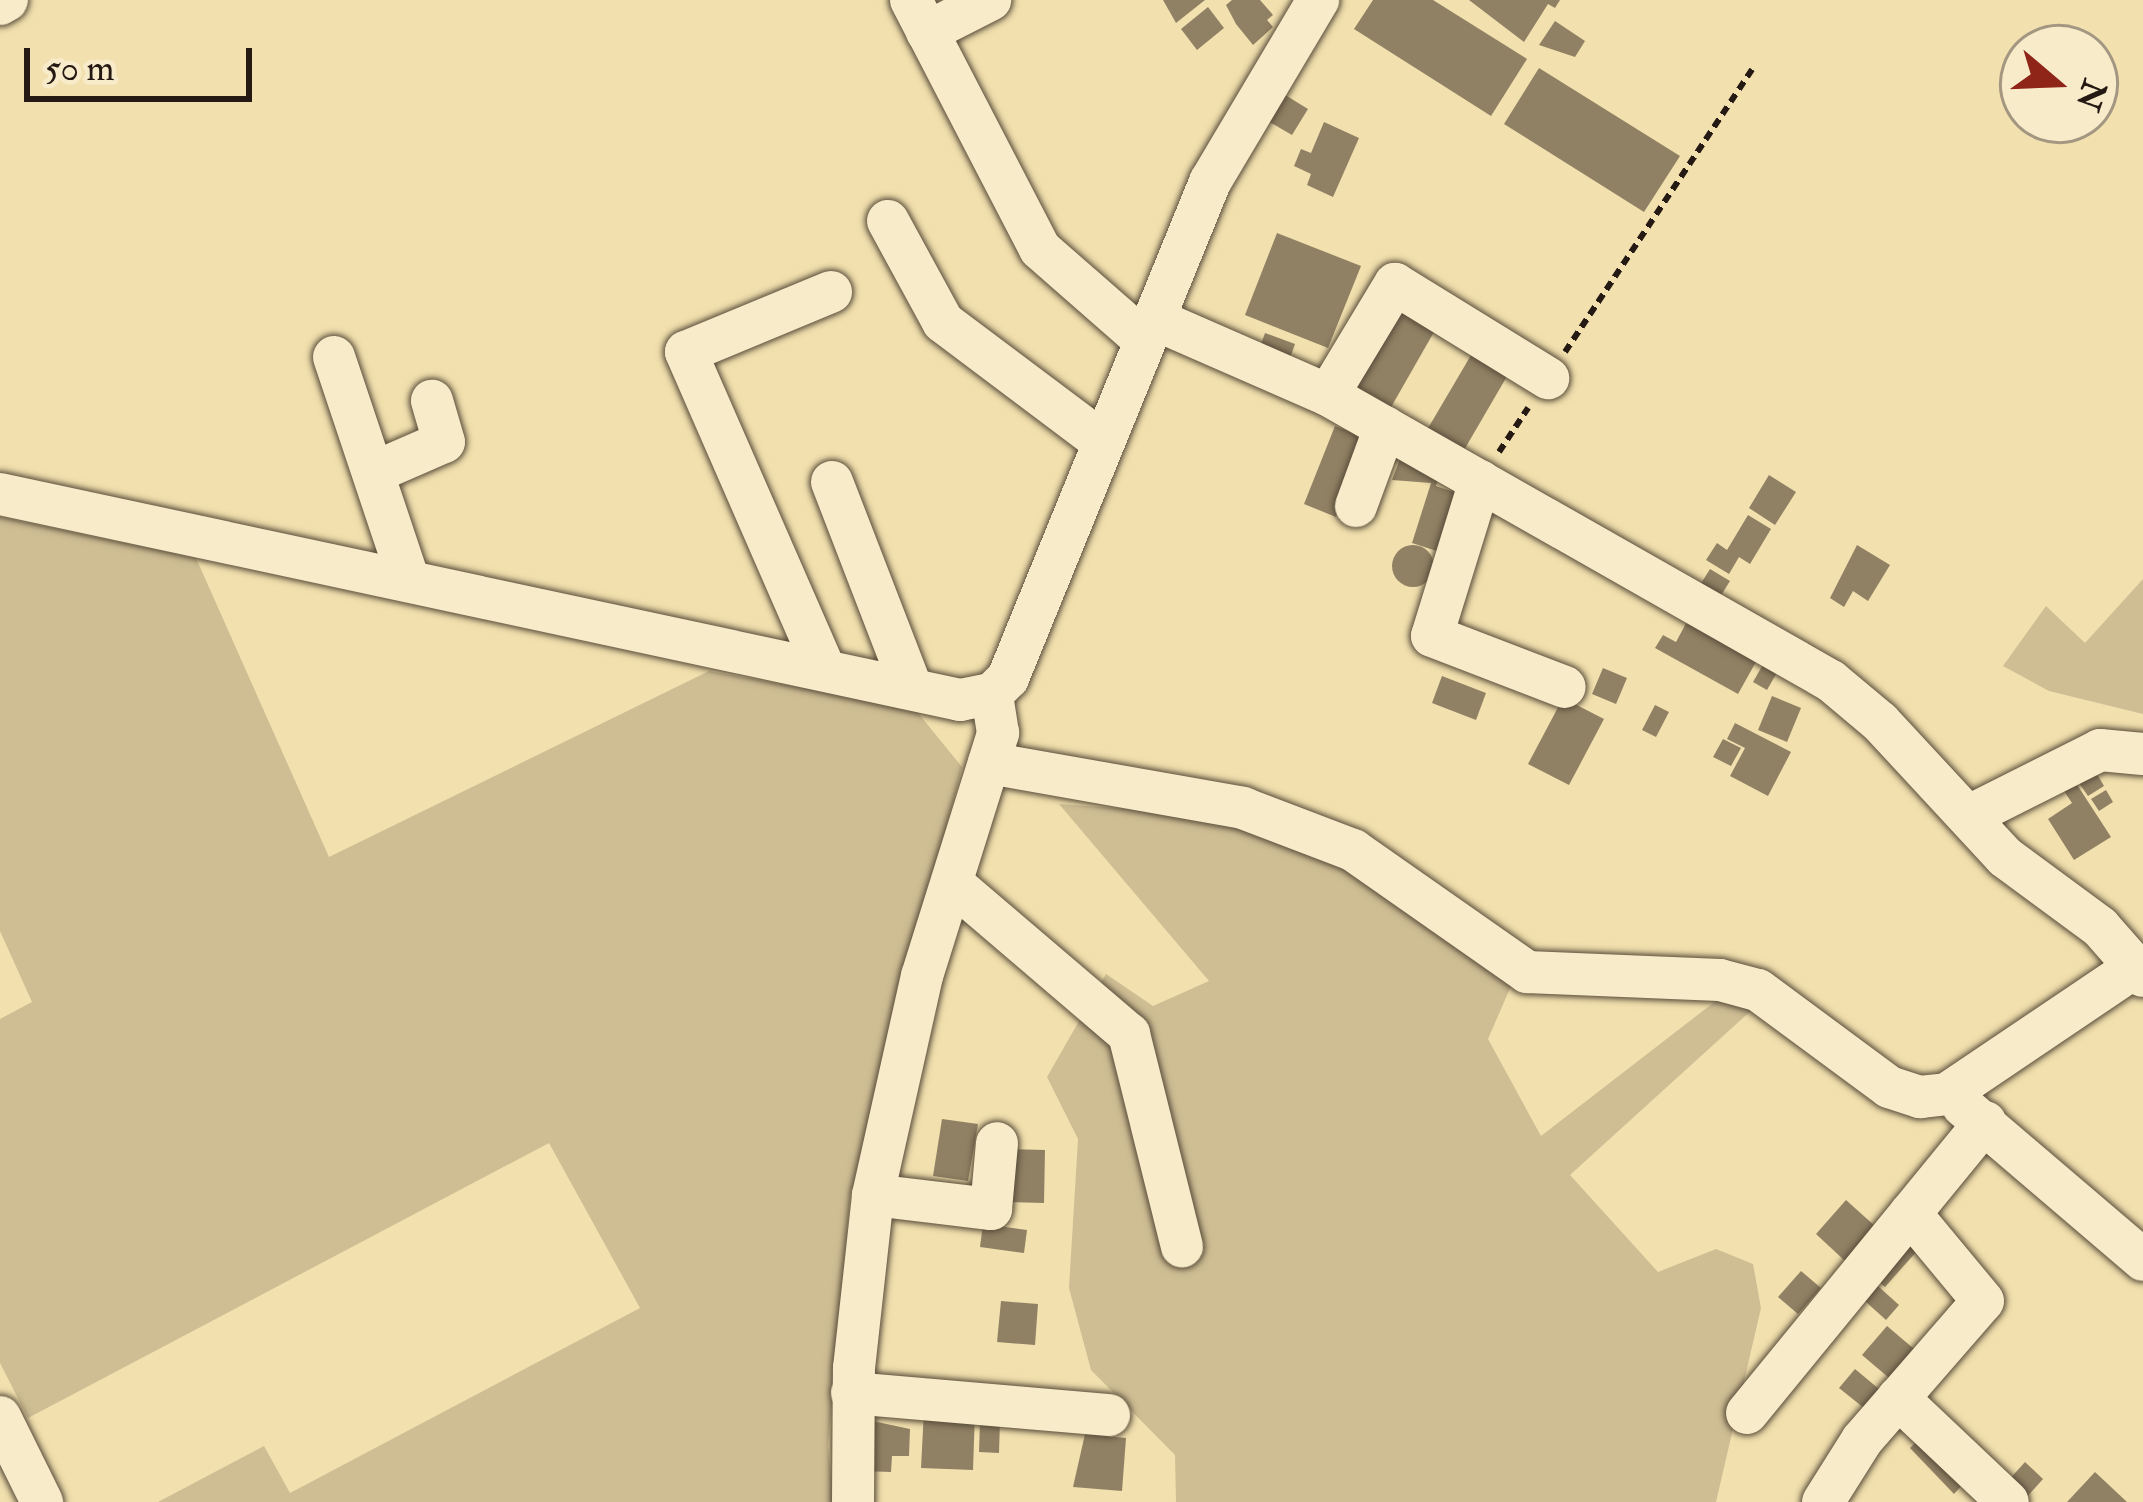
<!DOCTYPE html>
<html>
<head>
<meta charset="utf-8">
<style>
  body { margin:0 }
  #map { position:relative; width:2143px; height:1502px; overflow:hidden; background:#f2e0ae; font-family:"IM FELL Double Pica",serif }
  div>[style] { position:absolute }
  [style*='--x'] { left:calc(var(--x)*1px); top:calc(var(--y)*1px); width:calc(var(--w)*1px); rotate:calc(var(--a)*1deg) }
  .green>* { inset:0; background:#cfbe94 }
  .building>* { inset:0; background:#908164 }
  .round { border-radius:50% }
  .path>* { height:6px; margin-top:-3px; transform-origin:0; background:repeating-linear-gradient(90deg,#251a13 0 9px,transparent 0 15px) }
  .roads { filter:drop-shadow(0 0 3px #584c3a) drop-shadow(0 0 3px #584c3a) }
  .minor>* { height:42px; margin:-21px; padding:0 21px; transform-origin:21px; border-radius:21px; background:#f7ebca }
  span { translate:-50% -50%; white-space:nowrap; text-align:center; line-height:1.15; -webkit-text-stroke:12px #f7ebca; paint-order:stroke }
  .north { position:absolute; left:1999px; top:24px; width:120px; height:120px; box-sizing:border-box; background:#f7ebca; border:3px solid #a39781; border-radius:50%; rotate:109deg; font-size:33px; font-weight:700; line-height:48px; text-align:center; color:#251a13 }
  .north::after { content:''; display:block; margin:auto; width:42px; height:54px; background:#8f2418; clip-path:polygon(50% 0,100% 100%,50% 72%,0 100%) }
  .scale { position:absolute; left:24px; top:48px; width:228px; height:54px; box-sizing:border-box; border:6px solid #251a13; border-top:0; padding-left:15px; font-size:36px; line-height:42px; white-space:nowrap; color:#251a13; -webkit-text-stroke:9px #f7ebca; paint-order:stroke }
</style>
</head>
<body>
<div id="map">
  <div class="green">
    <div style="clip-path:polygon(0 517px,196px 558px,329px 857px,709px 671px,914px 708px,962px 767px,850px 1197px,828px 1446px,834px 1502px,158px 1502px,264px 1446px,290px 1493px,640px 1308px,549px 1143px,28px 1418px,0 1363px,0 1019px,32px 1002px,0 931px)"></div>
    <div style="clip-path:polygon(2143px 579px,2143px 714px,2049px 691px,2003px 666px,2046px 606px,2085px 643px)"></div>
    <div style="clip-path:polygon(1059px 804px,1239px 817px,1350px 854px,1518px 970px,1488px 1039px,1541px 1136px,1717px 1000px,1755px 1007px,1570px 1175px,1658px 1272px,1716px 1249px,1753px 1264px,1761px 1308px,1716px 1502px,1176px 1502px,1175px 1455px,1091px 1370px,1069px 1288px,1078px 1139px,1047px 1077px,1106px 974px,1153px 1006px,1209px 981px)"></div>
  </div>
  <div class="building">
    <div style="clip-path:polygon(1163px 0,1205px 0,1176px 23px)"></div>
    <div style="clip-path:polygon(1232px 0,1260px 0,1273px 15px,1267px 20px,1273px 27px,1253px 45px,1236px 24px,1226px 5px)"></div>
    <div style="clip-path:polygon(1373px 0,1433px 0,1527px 59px,1491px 116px,1354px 29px)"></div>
    <div style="clip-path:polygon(1469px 0,1560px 0,1555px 8px,1548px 4px,1524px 42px)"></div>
    <div style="clip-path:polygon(1208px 7px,1224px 28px,1197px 50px,1181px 29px)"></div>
    <div style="clip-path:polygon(1555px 21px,1585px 41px,1575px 57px,1539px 45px)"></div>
    <div style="clip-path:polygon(1539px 68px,1680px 156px,1644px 212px,1504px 124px)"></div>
    <div style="clip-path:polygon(1282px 93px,1308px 109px,1292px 135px,1266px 120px)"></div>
    <div style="clip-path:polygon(1324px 122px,1359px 138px,1333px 197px,1307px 185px,1311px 174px,1294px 166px,1301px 149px,1311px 153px)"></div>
    <div style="clip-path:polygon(1277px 233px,1361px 266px,1328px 348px,1245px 315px)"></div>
    <div style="clip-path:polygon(1402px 304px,1438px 325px,1386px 416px,1350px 395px)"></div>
    <div style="clip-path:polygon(1265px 333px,1295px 344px,1289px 361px,1259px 350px)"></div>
    <div style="clip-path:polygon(1477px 345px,1513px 366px,1460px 457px,1424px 435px)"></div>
    <div style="clip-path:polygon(1335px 426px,1367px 438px,1336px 517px,1304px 504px)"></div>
    <div style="clip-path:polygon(1400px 459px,1440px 473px,1436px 486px,1465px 496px,1446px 554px,1412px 543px,1431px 483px,1392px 480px)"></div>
    <div style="clip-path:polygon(1769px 475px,1796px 492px,1775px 525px,1749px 508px)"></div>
    <div style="clip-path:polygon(1748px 515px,1771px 529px,1750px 564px,1739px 557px,1729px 574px,1706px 560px,1717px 543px,1727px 550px)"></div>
    <div style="clip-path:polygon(1857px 545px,1890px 565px,1868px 601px,1853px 591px,1844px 607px,1830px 598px)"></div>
    <div class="round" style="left:1392px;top:545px;width:42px;height:42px"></div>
    <div style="clip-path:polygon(1710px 569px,1730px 581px,1720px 597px,1700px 585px)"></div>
    <div style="clip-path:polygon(1691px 614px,1761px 653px,1738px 694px,1655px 648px,1663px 635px,1676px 642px)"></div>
    <div style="clip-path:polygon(1765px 661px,1779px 669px,1767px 690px,1753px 682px)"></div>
    <div style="clip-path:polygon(1603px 668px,1627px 678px,1616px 704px,1592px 694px)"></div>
    <div style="clip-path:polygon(1442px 676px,1486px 693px,1476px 720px,1432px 703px)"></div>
    <div style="clip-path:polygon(1772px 696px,1801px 708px,1787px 742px,1758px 730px)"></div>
    <div style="clip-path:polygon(1563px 698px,1604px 719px,1569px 785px,1528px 764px)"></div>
    <div style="clip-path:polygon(1655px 705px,1669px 712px,1656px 737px,1642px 730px)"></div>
    <div style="clip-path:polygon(1735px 723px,1791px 752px,1768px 796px,1730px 776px,1745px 748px,1727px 739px)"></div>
    <div style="clip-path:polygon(1723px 739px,1741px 748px,1731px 766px,1713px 757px)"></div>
    <div style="clip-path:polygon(2094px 769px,2104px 786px,2088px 796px,2077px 780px)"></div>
    <div style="clip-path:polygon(2074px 780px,2111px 837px,2074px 860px,2048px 819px,2072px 803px,2062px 788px)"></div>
    <div style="clip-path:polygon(2106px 790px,2113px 802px,2099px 811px,2091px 799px)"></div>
    <div style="clip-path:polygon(942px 1119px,978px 1124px,968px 1181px,933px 1176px)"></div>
    <div style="clip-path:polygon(1009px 1149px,1045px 1150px,1044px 1203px,1003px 1202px)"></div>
    <div style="clip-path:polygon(1846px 1200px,1876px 1227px,1845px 1261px,1816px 1234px)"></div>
    <div style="clip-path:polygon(983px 1224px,1027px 1230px,1024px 1253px,980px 1247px)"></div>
    <div style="clip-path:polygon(1903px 1240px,1917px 1251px,1885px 1287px,1872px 1276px)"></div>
    <div style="clip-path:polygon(1801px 1271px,1821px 1288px,1798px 1314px,1778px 1297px)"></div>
    <div style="clip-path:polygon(1869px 1278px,1899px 1305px,1886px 1320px,1855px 1292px)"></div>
    <div style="clip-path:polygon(1001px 1301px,1038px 1304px,1035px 1345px,997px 1342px)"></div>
    <div style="clip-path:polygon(1887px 1326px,1920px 1354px,1895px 1383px,1862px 1355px)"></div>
    <div style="clip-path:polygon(1855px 1369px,1879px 1389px,1864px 1408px,1839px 1388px)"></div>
    <div style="clip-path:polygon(924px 1410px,975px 1412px,973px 1470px,921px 1468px)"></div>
    <div style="clip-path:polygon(863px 1419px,910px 1429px,909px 1456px,892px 1456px,891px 1472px,861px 1471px)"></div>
    <div style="clip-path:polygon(980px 1420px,1000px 1420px,999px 1453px,979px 1452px)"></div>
    <div style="clip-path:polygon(1085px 1434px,1126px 1438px,1122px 1491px,1073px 1487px)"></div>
    <div style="clip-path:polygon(1921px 1437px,1965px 1482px,1954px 1494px,1910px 1448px)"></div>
    <div style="clip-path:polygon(2025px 1462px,2043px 1479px,2024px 1500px,2006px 1483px)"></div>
    <div style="clip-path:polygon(2095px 1472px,2127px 1502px,2067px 1502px)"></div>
  </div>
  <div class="path">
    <div style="--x:1565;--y:352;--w:339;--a:-56.5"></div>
    <div style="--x:1499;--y:452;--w:53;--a:-56.6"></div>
  </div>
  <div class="roads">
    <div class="minor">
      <div style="--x:911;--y:0;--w:280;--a:62.6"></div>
      <div style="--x:1040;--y:249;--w:138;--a:41.2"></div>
      <div style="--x:0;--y:4;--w:8;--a:-30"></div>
      <div style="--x:927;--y:32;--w:71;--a:-26.9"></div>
      <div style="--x:888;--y:221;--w:115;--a:61.4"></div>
      <div style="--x:943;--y:322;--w:200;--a:36.9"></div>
      <div style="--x:1154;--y:319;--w:190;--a:23.6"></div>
      <div style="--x:1328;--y:395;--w:579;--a:29.62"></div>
      <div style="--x:1831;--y:681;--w:64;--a:39.9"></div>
      <div style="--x:1880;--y:722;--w:184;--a:47.2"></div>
      <div style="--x:2005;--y:857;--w:118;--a:36.4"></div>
      <div style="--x:2100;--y:927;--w:65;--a:48.7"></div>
      <div style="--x:334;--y:357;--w:233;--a:71.5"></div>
      <div style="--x:1328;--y:395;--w:130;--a:-58.9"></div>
      <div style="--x:1395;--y:284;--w:180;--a:31.6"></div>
      <div style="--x:375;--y:472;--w:75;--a:-23.5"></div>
      <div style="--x:444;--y:442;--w:43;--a:-106.3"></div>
      <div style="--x:1480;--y:481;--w:162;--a:107.2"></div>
      <div style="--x:1432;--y:636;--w:142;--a:21"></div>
      <div style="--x:832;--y:482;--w:222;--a:68.9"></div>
      <div style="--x:0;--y:494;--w:982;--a:12.11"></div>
      <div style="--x:960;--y:700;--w:33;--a:-11"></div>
      <div style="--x:992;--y:694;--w:23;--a:-45"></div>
      <div style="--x:1008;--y:678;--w:536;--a:-67.84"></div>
      <div style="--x:1210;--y:182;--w:212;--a:-59.3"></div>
      <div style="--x:1356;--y:506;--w:84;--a:-69.8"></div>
      <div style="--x:824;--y:668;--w:345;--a:-113.6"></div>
      <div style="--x:686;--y:352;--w:157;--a:-22.5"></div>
      <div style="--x:989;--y:763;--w:258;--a:10"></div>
      <div style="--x:1243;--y:808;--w:118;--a:20.9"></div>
      <div style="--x:1353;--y:850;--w:213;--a:35"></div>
      <div style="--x:1527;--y:972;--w:193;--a:2.4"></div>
      <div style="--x:1720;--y:980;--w:39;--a:15"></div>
      <div style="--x:1758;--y:990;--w:163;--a:36.5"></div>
      <div style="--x:1889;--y:1087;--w:33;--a:18"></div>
      <div style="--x:1920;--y:1097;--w:27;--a:-6"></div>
      <div style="--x:1947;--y:1094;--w:227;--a:-34"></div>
      <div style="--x:1969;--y:816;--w:147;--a:-26.7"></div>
      <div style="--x:2100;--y:750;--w:43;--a:5.3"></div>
      <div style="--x:952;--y:883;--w:233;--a:40.5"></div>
      <div style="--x:1129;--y:1034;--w:219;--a:76"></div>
      <div style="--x:1963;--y:1106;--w:237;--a:40.5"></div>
      <div style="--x:873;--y:1195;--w:119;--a:6.8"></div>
      <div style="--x:991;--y:1209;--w:66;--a:-84.8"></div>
      <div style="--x:852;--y:1393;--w:258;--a:4.9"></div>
      <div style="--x:1898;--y:1398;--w:151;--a:43.4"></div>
      <div style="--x:1747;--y:1413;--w:376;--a:-50.7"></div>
      <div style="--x:0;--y:1417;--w:95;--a:63.7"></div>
      <div style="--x:853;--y:1502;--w:134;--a:-89.6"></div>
      <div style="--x:854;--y:1368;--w:174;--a:-83.7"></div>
      <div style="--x:873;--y:1195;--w:224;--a:-77.4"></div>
      <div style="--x:922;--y:976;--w:255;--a:-72.6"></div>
      <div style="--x:998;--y:733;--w:39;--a:-99"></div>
      <div style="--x:1823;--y:1502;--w:73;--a:-57.8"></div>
      <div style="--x:1862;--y:1440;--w:184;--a:-49"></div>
      <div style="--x:1983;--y:1301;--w:114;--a:-129.7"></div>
    </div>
  </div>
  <div class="north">N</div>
  <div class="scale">50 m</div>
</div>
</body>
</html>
